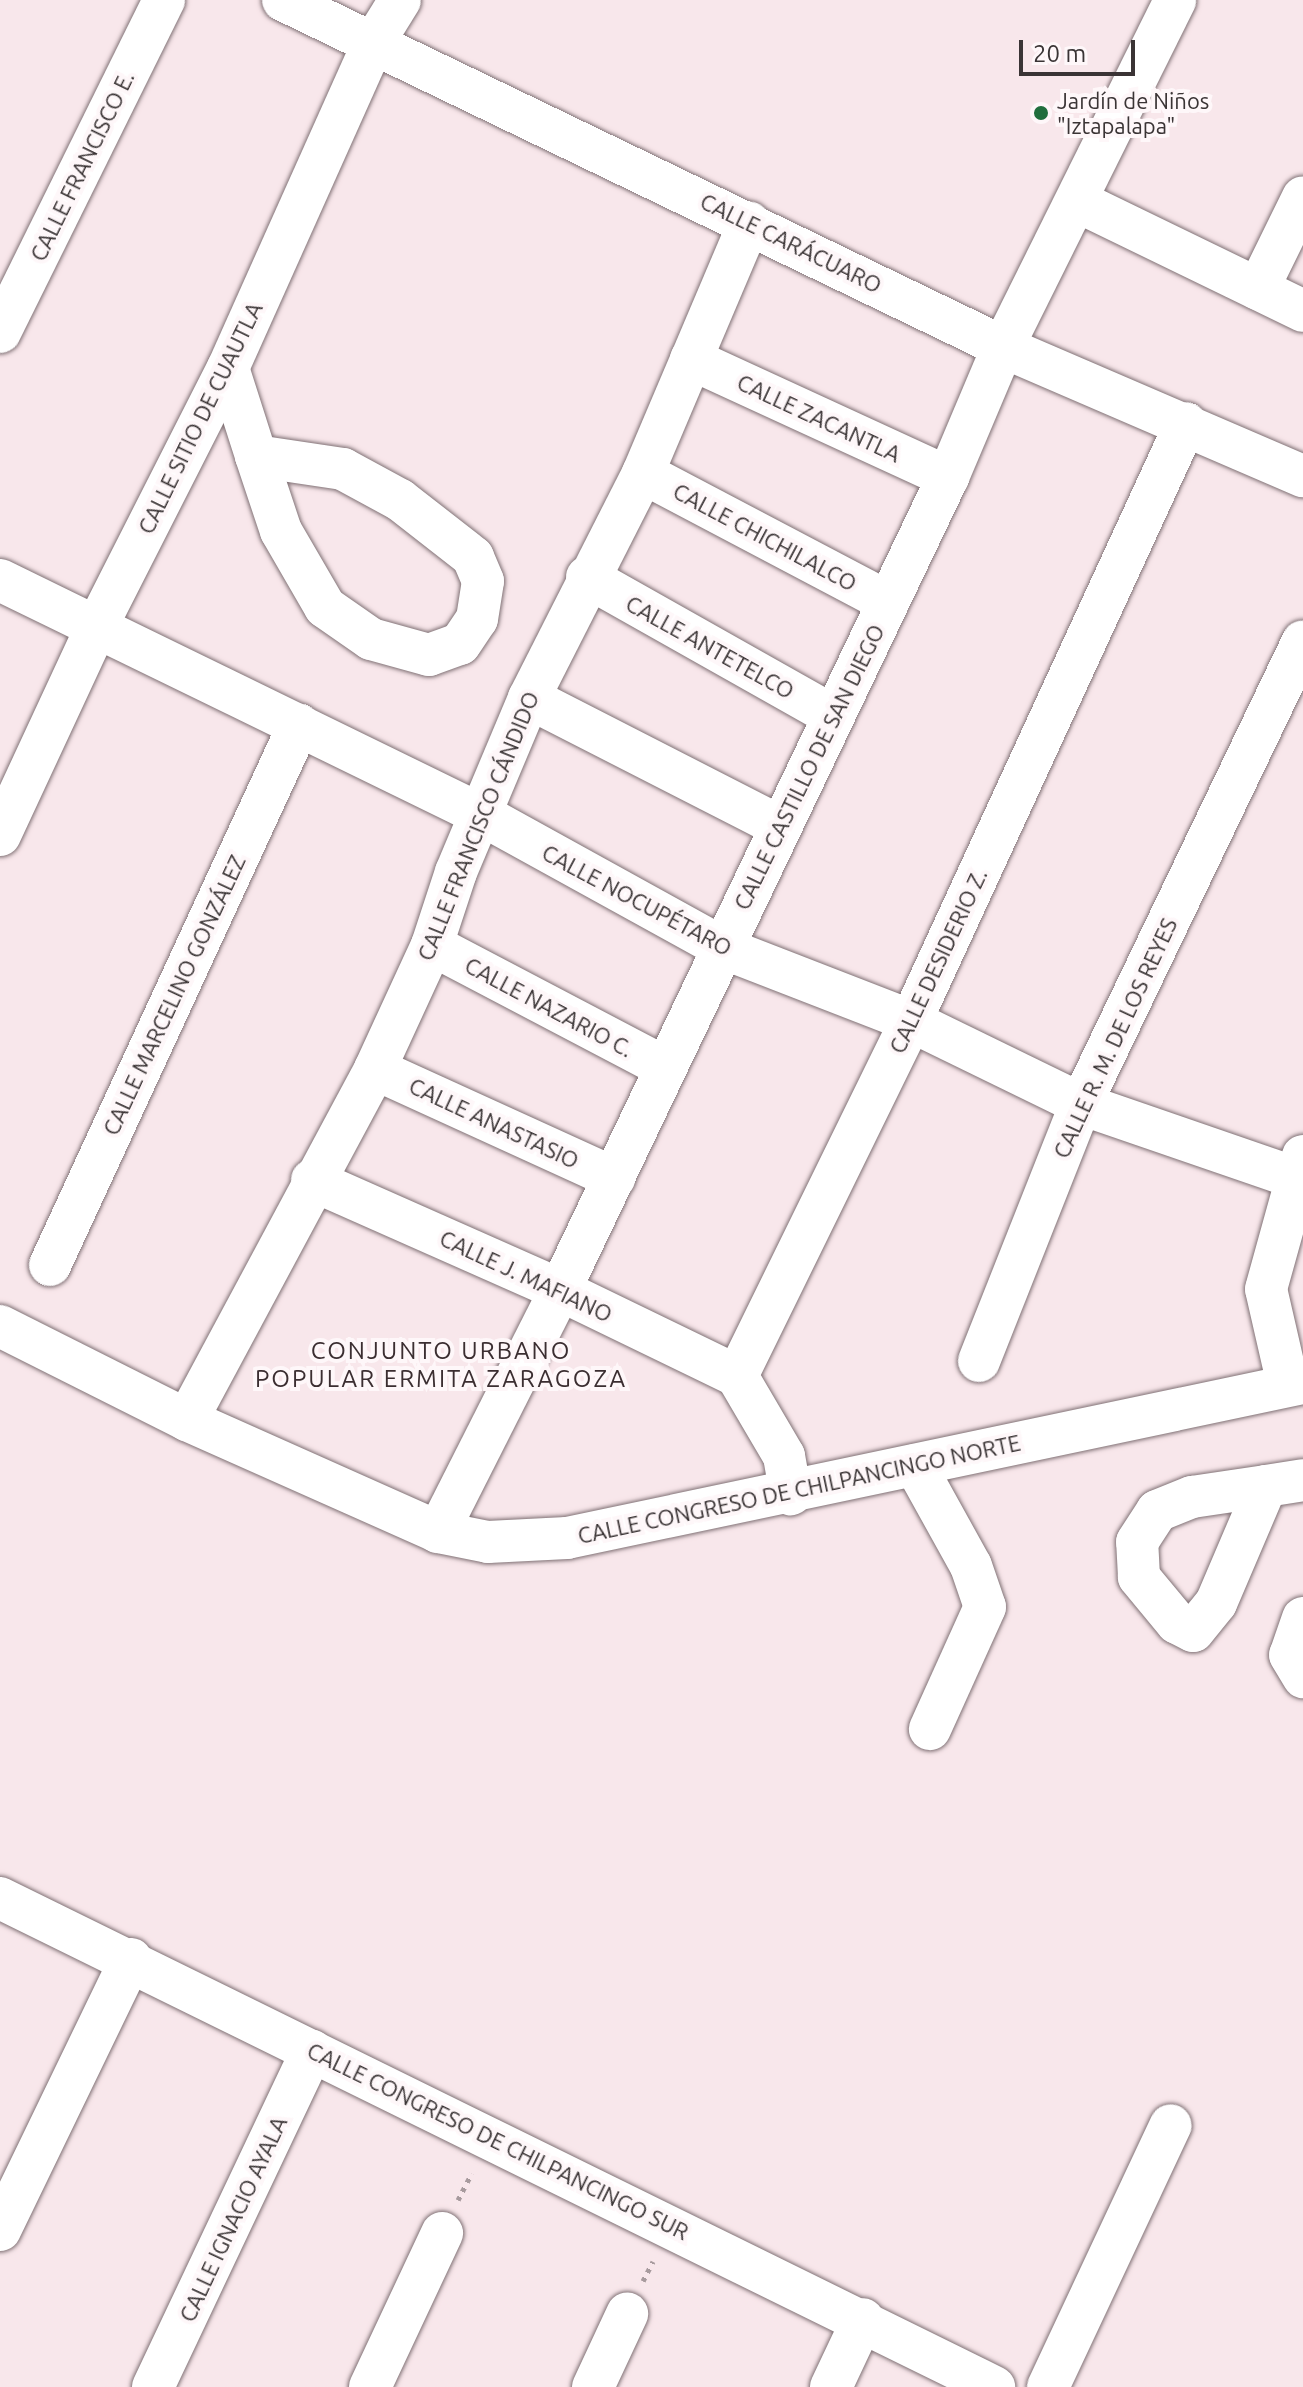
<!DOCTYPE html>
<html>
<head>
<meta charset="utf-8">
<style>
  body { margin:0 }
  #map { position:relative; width:1303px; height:2387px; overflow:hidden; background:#f8e7eb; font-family:Ubuntu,sans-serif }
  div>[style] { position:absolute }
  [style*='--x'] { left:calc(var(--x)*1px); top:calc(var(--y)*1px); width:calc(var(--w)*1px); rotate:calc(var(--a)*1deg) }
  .path>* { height:5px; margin-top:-2.5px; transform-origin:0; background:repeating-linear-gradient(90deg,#a79a9d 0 4px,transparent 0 10px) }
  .roads { filter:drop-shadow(0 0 2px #807175) drop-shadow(0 0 2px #807175) }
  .minor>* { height:42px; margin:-21px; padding:0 21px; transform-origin:21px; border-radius:21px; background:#fff }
  .dots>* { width:22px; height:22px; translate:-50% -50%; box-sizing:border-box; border:4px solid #fef7f9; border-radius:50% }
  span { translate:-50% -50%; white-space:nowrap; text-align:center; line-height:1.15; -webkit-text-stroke:8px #fef7f9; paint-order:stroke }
  .poi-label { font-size:22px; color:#3a3435 }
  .left { translate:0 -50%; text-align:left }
  .street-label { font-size:22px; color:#3a3435 }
  .neighbourhood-label { font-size:24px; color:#3b2e31; letter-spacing:2px }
  .scale { position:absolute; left:1019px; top:40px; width:116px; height:36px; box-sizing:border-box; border:4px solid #3a3435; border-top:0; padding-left:10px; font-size:24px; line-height:28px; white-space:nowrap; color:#3a3435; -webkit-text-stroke:6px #fef7f9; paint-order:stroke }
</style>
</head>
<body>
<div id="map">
  <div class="path">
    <div style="--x:458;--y:2200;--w:30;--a:-63"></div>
    <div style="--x:643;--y:2281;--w:22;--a:-63"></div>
  </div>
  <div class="roads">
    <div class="minor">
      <div style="--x:283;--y:0;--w:799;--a:25.73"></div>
      <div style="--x:1003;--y:347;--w:327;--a:23.3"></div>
      <div style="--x:1079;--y:202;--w:249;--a:25.9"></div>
      <div style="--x:1258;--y:289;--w:102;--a:-63.9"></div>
      <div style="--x:0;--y:332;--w:370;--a:-63.7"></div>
      <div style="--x:691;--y:359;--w:283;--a:24.7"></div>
      <div style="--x:228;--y:368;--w:92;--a:72.3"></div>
      <div style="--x:256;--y:456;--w:79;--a:71.6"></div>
      <div style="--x:281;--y:531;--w:88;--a:59.9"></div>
      <div style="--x:325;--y:607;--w:56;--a:34.8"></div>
      <div style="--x:371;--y:639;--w:60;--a:15.4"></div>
      <div style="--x:429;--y:655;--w:33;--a:-20"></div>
      <div style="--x:460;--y:644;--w:30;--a:-56"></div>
      <div style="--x:477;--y:619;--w:38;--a:-81"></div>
      <div style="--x:483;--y:581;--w:26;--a:-113"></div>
      <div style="--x:473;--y:557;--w:93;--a:-142"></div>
      <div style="--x:400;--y:500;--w:65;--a:-151.5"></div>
      <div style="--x:343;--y:469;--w:88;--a:-171.5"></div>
      <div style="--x:643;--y:473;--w:277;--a:27.8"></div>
      <div style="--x:587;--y:577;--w:283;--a:29.4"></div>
      <div style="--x:0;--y:580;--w:538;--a:25.99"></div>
      <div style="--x:484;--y:816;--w:273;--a:28.9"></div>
      <div style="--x:723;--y:948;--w:202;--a:21.2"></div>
      <div style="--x:911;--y:1021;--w:189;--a:26"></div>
      <div style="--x:1081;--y:1104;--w:224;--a:19"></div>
      <div style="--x:529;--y:698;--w:283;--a:27.1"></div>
      <div style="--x:0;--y:835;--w:233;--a:-65.1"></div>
      <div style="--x:98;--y:624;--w:287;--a:-63.1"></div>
      <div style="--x:228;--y:368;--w:357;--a:-65.9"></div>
      <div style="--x:374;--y:42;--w:49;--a:-58.2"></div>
      <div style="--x:432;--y:945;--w:264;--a:27.7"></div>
      <div style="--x:375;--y:1069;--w:263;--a:24.5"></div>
      <div style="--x:312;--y:1180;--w:271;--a:23.9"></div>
      <div style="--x:560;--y:1290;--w:197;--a:25.9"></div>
      <div style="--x:50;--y:1265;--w:595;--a:-65.25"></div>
      <div style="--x:0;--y:1326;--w:209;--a:26.7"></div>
      <div style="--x:187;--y:1420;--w:275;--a:24"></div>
      <div style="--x:438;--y:1532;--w:51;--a:11.3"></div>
      <div style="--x:488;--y:1542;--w:79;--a:-2.9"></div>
      <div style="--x:567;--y:1538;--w:752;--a:-11.89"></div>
      <div style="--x:979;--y:1361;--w:277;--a:-68.4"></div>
      <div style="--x:1081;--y:1104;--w:513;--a:-64.38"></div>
      <div style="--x:737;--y:1376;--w:395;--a:-63.9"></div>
      <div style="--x:911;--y:1021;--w:658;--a:-65.3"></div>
      <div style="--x:737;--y:1376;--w:93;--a:59.6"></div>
      <div style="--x:784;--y:1456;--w:39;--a:80"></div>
      <div style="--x:1288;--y:1385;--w:98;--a:-102.9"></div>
      <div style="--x:1266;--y:1289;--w:138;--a:-74.5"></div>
      <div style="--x:187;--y:1420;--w:398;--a:-61.8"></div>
      <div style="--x:375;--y:1069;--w:136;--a:-65.3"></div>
      <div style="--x:432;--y:945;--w:77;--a:-71.8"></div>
      <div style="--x:456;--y:872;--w:189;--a:-67.2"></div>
      <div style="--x:529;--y:698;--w:252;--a:-63.1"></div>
      <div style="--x:643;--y:473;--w:272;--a:-67"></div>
      <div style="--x:915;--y:1465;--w:115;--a:61"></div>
      <div style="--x:971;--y:1566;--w:43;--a:71.1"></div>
      <div style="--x:985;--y:1607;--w:134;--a:114.3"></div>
      <div style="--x:1266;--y:1486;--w:127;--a:113.1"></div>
      <div style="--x:1216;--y:1603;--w:36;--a:129"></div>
      <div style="--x:1193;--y:1631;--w:18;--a:-153"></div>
      <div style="--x:1177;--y:1623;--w:60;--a:-129.6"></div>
      <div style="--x:1139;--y:1577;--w:35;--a:-93"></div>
      <div style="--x:1137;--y:1542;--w:37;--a:-57"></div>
      <div style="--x:1157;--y:1511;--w:38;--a:-22"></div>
      <div style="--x:1192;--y:1497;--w:75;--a:-8.5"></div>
      <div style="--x:1266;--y:1486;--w:37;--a:-9"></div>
      <div style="--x:438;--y:1532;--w:271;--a:-63.2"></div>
      <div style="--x:560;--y:1290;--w:901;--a:-64.49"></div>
      <div style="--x:948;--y:477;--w:141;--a:-67.1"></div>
      <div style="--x:1003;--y:347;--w:387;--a:-63.6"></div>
      <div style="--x:1303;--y:1618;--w:39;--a:109"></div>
      <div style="--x:1290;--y:1655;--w:26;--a:59"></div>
      <div style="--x:0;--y:1898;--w:1108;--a:26.19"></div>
      <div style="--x:0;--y:2230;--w:301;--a:-64.2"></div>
      <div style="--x:153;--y:2387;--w:372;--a:-64.7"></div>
      <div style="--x:370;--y:2387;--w:170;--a:-64.9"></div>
      <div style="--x:593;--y:2387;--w:81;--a:-65"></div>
      <div style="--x:831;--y:2387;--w:75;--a:-64.8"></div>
      <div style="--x:1048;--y:2387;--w:289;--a:-64.9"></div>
    </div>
  </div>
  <div class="dots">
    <div style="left:1041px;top:113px;background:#206e3d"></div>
  </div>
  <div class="poi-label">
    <span class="left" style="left:1057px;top:113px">Jardín de Niños<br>"Iztapalapa"</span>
  </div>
  <div class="street-label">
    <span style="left:82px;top:166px;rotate:-64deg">CALLE FRANCISCO E.</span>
    <span style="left:791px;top:243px;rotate:26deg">CALLE CARÁCUARO</span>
    <span style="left:200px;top:418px;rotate:-64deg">CALLE SITIO DE CUAUTLA</span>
    <span style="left:819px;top:418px;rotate:25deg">CALLE ZACANTLA</span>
    <span style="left:765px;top:537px;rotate:28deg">CALLE CHICHILALCO</span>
    <span style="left:710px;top:647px;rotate:29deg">CALLE ANTETELCO</span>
    <span style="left:809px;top:767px;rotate:-64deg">CALLE CASTILLO DE SAN DIEGO</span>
    <span style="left:478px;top:826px;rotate:-68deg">CALLE FRANCISCO CÁNDIDO</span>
    <span style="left:637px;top:900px;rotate:28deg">CALLE NOCUPÉTARO</span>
    <span style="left:938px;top:961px;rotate:-65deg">CALLE DESIDERIO Z.</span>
    <span style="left:174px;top:995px;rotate:-65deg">CALLE MARCELINO GONZÁLEZ</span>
    <span style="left:549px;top:1007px;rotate:28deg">CALLE NAZARIO C.</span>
    <span style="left:1115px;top:1038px;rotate:-65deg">CALLE R. M. DE LOS REYES</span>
    <span style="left:494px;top:1123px;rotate:25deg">CALLE ANASTASIO</span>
    <span style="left:526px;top:1276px;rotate:25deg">CALLE J. MAFIANO</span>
    <span style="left:799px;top:1489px;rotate:-12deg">CALLE CONGRESO DE CHILPANCINGO NORTE</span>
    <span style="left:498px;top:2141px;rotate:26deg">CALLE CONGRESO DE CHILPANCINGO SUR</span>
    <span style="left:233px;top:2219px;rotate:-65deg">CALLE IGNACIO AYALA</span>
  </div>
  <div class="neighbourhood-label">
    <span style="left:441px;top:1365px">CONJUNTO URBANO<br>POPULAR ERMITA ZARAGOZA</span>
  </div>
  <div class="scale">20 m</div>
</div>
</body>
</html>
